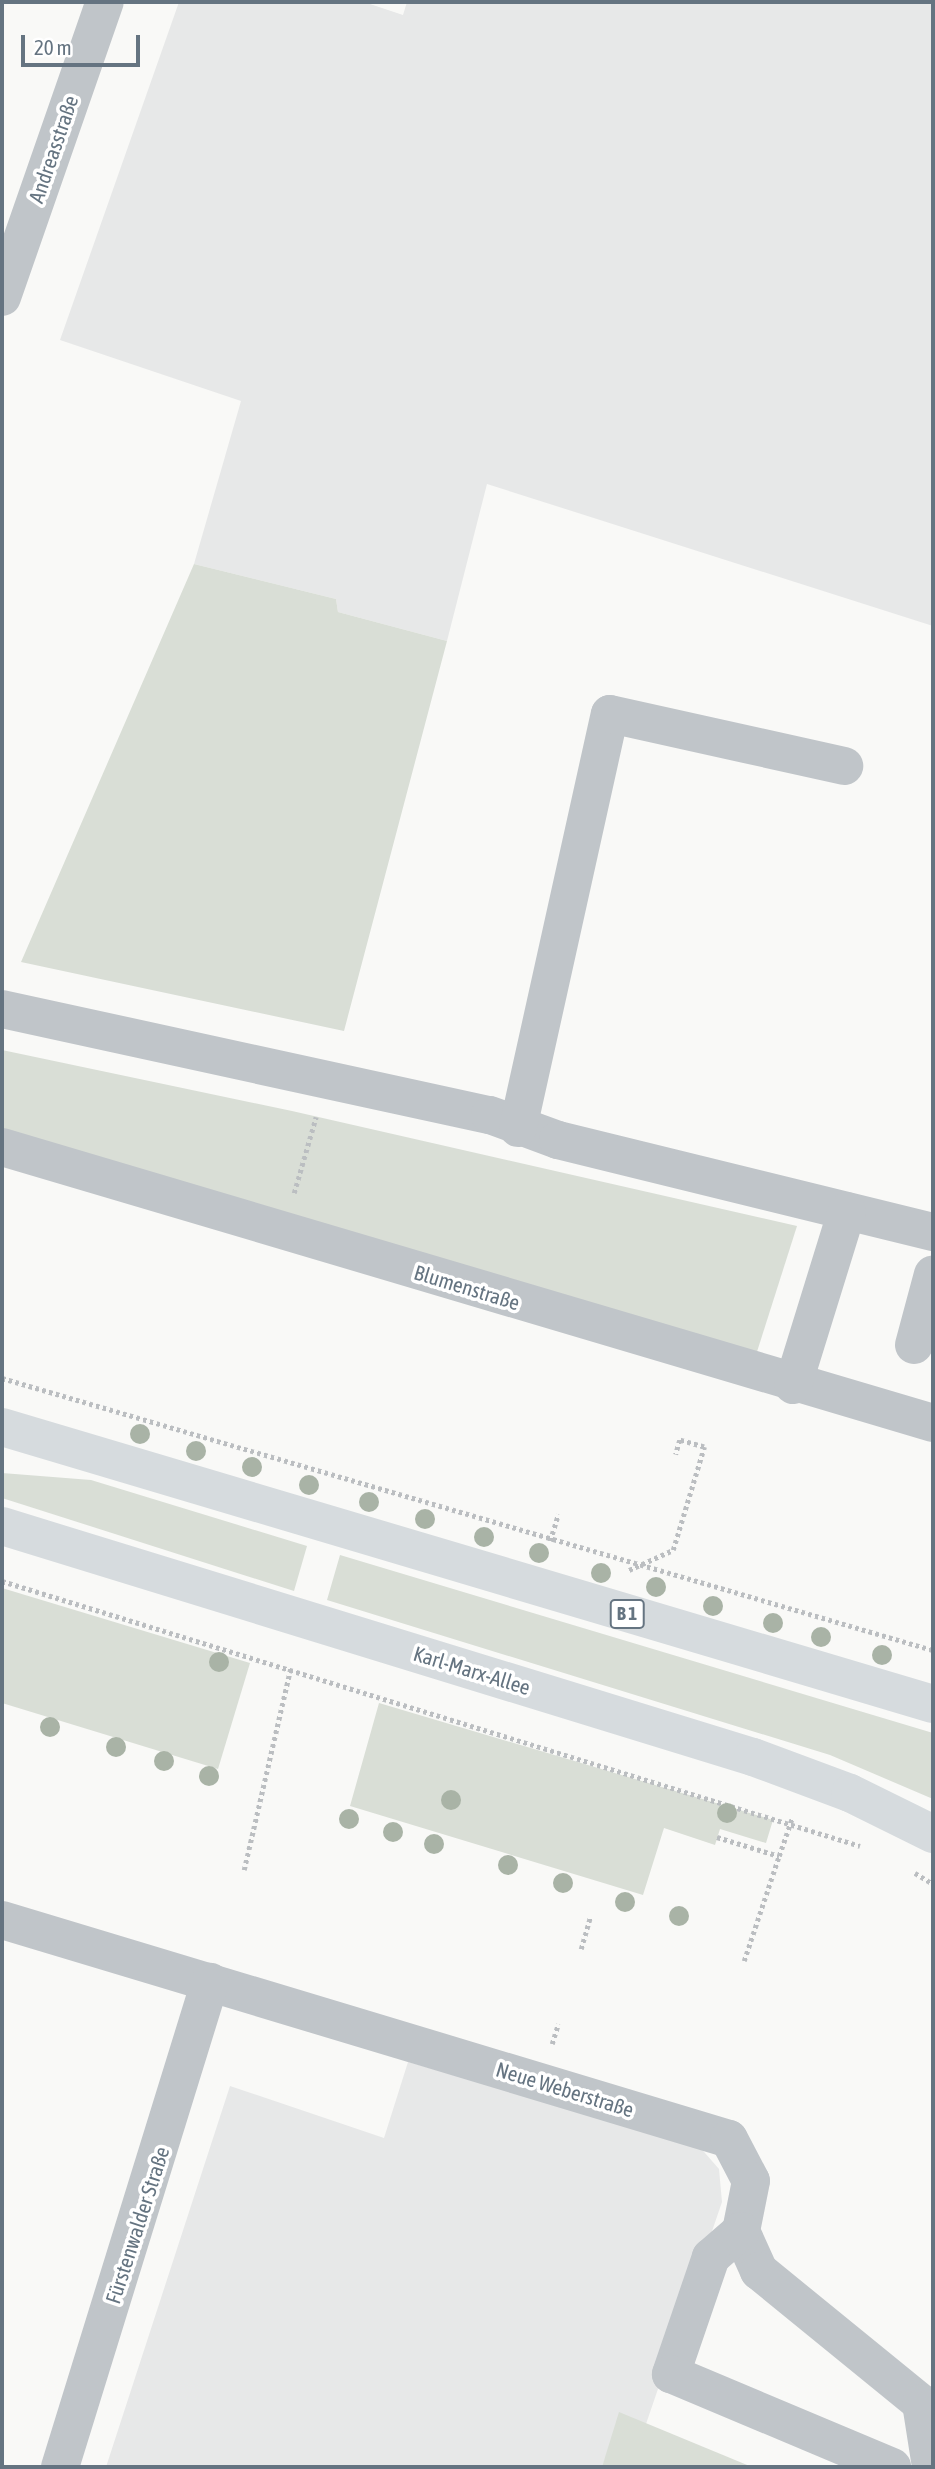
<!DOCTYPE html>
<html>
<head>
<meta charset="utf-8">
<style>
  body { margin:0 }
  #map { position:relative; width:935px; height:2469px; overflow:hidden; background:#f9f9f7; font-family:"Asap Condensed",sans-serif }
  div>[style] { position:absolute }
  [style*='--x'] { left:calc(var(--x)*1px); top:calc(var(--y)*1px); width:calc(var(--w)*1px); rotate:calc(var(--a)*1deg) }
  .built>* { inset:0; background:#e7e8e8 }
  .green>* { inset:0; background:#d9ded6 }
  .path>* { height:4.5px; margin-top:-2.25px; transform-origin:0; background:repeating-linear-gradient(90deg,#bbbec1 0 3.5px,transparent 0 7px) }
  .minor>* { height:38px; margin:-19px; padding:0 19px; transform-origin:19px; border-radius:19px; background:#c0c5c9 }
  .major>* { height:38px; margin:-19px; padding:0 19px; transform-origin:19px; border-radius:19px; background:#d6dbde }
  .trees>* { width:20px; height:20px; margin:-10px; border-radius:50%; background:#a9b3a6 }
  span { translate:-50% -50%; white-space:nowrap; text-align:center; line-height:1.15; -webkit-text-stroke:7px #fff; paint-order:stroke }
  .shield-label span { padding:2px 5px; background:#fff; border:2px solid; border-radius:5px; -webkit-text-stroke-width:0 }
  .shield-label { font-size:19px; color:#657481; font-weight:700 }
  .street-label { font-size:21px; color:#657481 }
  .frame { position:absolute; inset:0; border:4px solid #657481; pointer-events:none }
  .scale { position:absolute; left:21px; top:35px; width:119px; height:32px; box-sizing:border-box; border:4px solid #657481; border-top:0; padding-left:9px; font-size:21px; line-height:24px; white-space:nowrap; color:#657481; -webkit-text-stroke:5px #fff; paint-order:stroke }
</style>
</head>
<body>
<div id="map">
  <div class="built">
    <div style="clip-path:polygon(179px 2px,364px 2px,403px 15px,407px 2px,933px 2px,933px 626px,487px 484px,447px 641px,338px 612px,336px 599px,194px 564px,241px 401px,60px 340px)"></div>
    <div style="clip-path:polygon(408px 2062px,698px 2145px,719px 2169px,722px 2202px,646px 2424px,607px 2454px,602px 2467px,106px 2467px,230px 2086px,384px 2138px)"></div>
  </div>
  <div class="green">
    <div style="clip-path:polygon(194px 564px,336px 599px,338px 612px,447px 641px,344px 1031px,21px 962px)"></div>
    <div style="clip-path:polygon(2px 1050px,292px 1111px,797px 1226px,755px 1358px,2px 1132px)"></div>
    <div style="clip-path:polygon(2px 1473px,91px 1480px,307px 1546px,294px 1591px,2px 1498px)"></div>
    <div style="clip-path:polygon(340px 1555px,933px 1733px,933px 1799px,830px 1755px,327px 1600px)"></div>
    <div style="clip-path:polygon(2px 1588px,250px 1663px,218px 1769px,2px 1703px)"></div>
    <div style="clip-path:polygon(379px 1703px,773px 1820px,766px 1843px,720px 1829px,715px 1845px,664px 1828px,643px 1895px,350px 1806px)"></div>
    <div style="clip-path:polygon(619px 2412px,752px 2467px,602px 2467px)"></div>
  </div>
  <div class="path">
    <div style="--x:294;--y:1193;--w:79;--a:-73.9"></div>
    <div style="--x:2;--y:1378;--w:970;--a:16.29"></div>
    <div style="--x:550;--y:1541;--w:28;--a:-73"></div>
    <div style="--x:629;--y:1570;--w:48;--a:-24.4"></div>
    <div style="--x:673;--y:1550;--w:108;--a:-73.2"></div>
    <div style="--x:704;--y:1447;--w:25;--a:-164"></div>
    <div style="--x:680;--y:1440;--w:15;--a:106"></div>
    <div style="--x:2;--y:1581;--w:898;--a:17.16"></div>
    <div style="--x:717;--y:1837;--w:65;--a:17"></div>
    <div style="--x:779;--y:1856;--w:39;--a:-71"></div>
    <div style="--x:244;--y:1870;--w:208;--a:-77"></div>
    <div style="--x:915;--y:1873;--w:21;--a:31"></div>
    <div style="--x:581;--y:1949;--w:33;--a:-74"></div>
    <div style="--x:744;--y:1961;--w:111;--a:-71.6"></div>
    <div style="--x:552;--y:2044;--w:21;--a:-73"></div>
  </div>
  <div class="minor">
    <div style="--x:2;--y:297;--w:312;--a:-70.8"></div>
    <div style="--x:2;--y:1009;--w:499;--a:12.3"></div>
    <div style="--x:490;--y:1115;--w:72;--a:20.2"></div>
    <div style="--x:558;--y:1140;--w:386;--a:13.8"></div>
    <div style="--x:518;--y:1128;--w:424;--a:-77.5"></div>
    <div style="--x:610;--y:714;--w:240;--a:12.5"></div>
    <div style="--x:2;--y:1147;--w:971;--a:16.51"></div>
    <div style="--x:914;--y:1345;--w:73;--a:-75"></div>
    <div style="--x:793;--y:1385;--w:182;--a:-72.8"></div>
    <div style="--x:2;--y:1920;--w:759;--a:16.76"></div>
    <div style="--x:729;--y:2139;--w:47;--a:62.4"></div>
    <div style="--x:751;--y:2181;--w:51;--a:101.3"></div>
    <div style="--x:741;--y:2231;--w:44;--a:65.8"></div>
    <div style="--x:759;--y:2271;--w:209;--a:39.2"></div>
    <div style="--x:921;--y:2403;--w:65;--a:81.1"></div>
    <div style="--x:741;--y:2231;--w:40;--a:139"></div>
    <div style="--x:711;--y:2257;--w:124;--a:108.9"></div>
    <div style="--x:671;--y:2374;--w:240;--a:22.8"></div>
    <div style="--x:60;--y:2467;--w:508;--a:-72.81"></div>
  </div>
  <div class="major">
    <div style="--x:2;--y:1427;--w:971;--a:16.57"></div>
    <div style="--x:2;--y:1526;--w:786;--a:17.1"></div>
    <div style="--x:753;--y:1757;--w:103;--a:20.4"></div>
    <div style="--x:850;--y:1793;--w:93;--a:26.3"></div>
  </div>
  <div class="trees">
    <div style="left:140px;top:1434px"></div>
    <div style="left:196px;top:1451px"></div>
    <div style="left:252px;top:1467px"></div>
    <div style="left:309px;top:1485px"></div>
    <div style="left:369px;top:1502px"></div>
    <div style="left:425px;top:1519px"></div>
    <div style="left:484px;top:1537px"></div>
    <div style="left:539px;top:1553px"></div>
    <div style="left:601px;top:1573px"></div>
    <div style="left:656px;top:1587px"></div>
    <div style="left:713px;top:1606px"></div>
    <div style="left:773px;top:1623px"></div>
    <div style="left:821px;top:1637px"></div>
    <div style="left:882px;top:1655px"></div>
    <div style="left:219px;top:1662px"></div>
    <div style="left:50px;top:1727px"></div>
    <div style="left:116px;top:1747px"></div>
    <div style="left:164px;top:1761px"></div>
    <div style="left:209px;top:1776px"></div>
    <div style="left:451px;top:1800px"></div>
    <div style="left:727px;top:1813px"></div>
    <div style="left:349px;top:1819px"></div>
    <div style="left:393px;top:1832px"></div>
    <div style="left:434px;top:1844px"></div>
    <div style="left:508px;top:1865px"></div>
    <div style="left:563px;top:1883px"></div>
    <div style="left:625px;top:1902px"></div>
    <div style="left:679px;top:1916px"></div>
  </div>
  <div class="shield-label">
    <span style="left:627px;top:1614px">B 1</span>
  </div>
  <div class="street-label">
    <span style="left:53px;top:149px;rotate:-71deg">Andreasstraße</span>
    <span style="left:467px;top:1287px;rotate:17deg">Blumenstraße</span>
    <span style="left:472px;top:1670px;rotate:17deg">Karl-Marx-Allee</span>
    <span style="left:565px;top:2089px;rotate:17deg">Neue Weberstraße</span>
    <span style="left:137px;top:2225px;rotate:-72deg">Fürstenwalder Straße</span>
  </div>
  <div class="frame"></div>
  <div class="scale">20 m</div>
</div>
</body>
</html>
